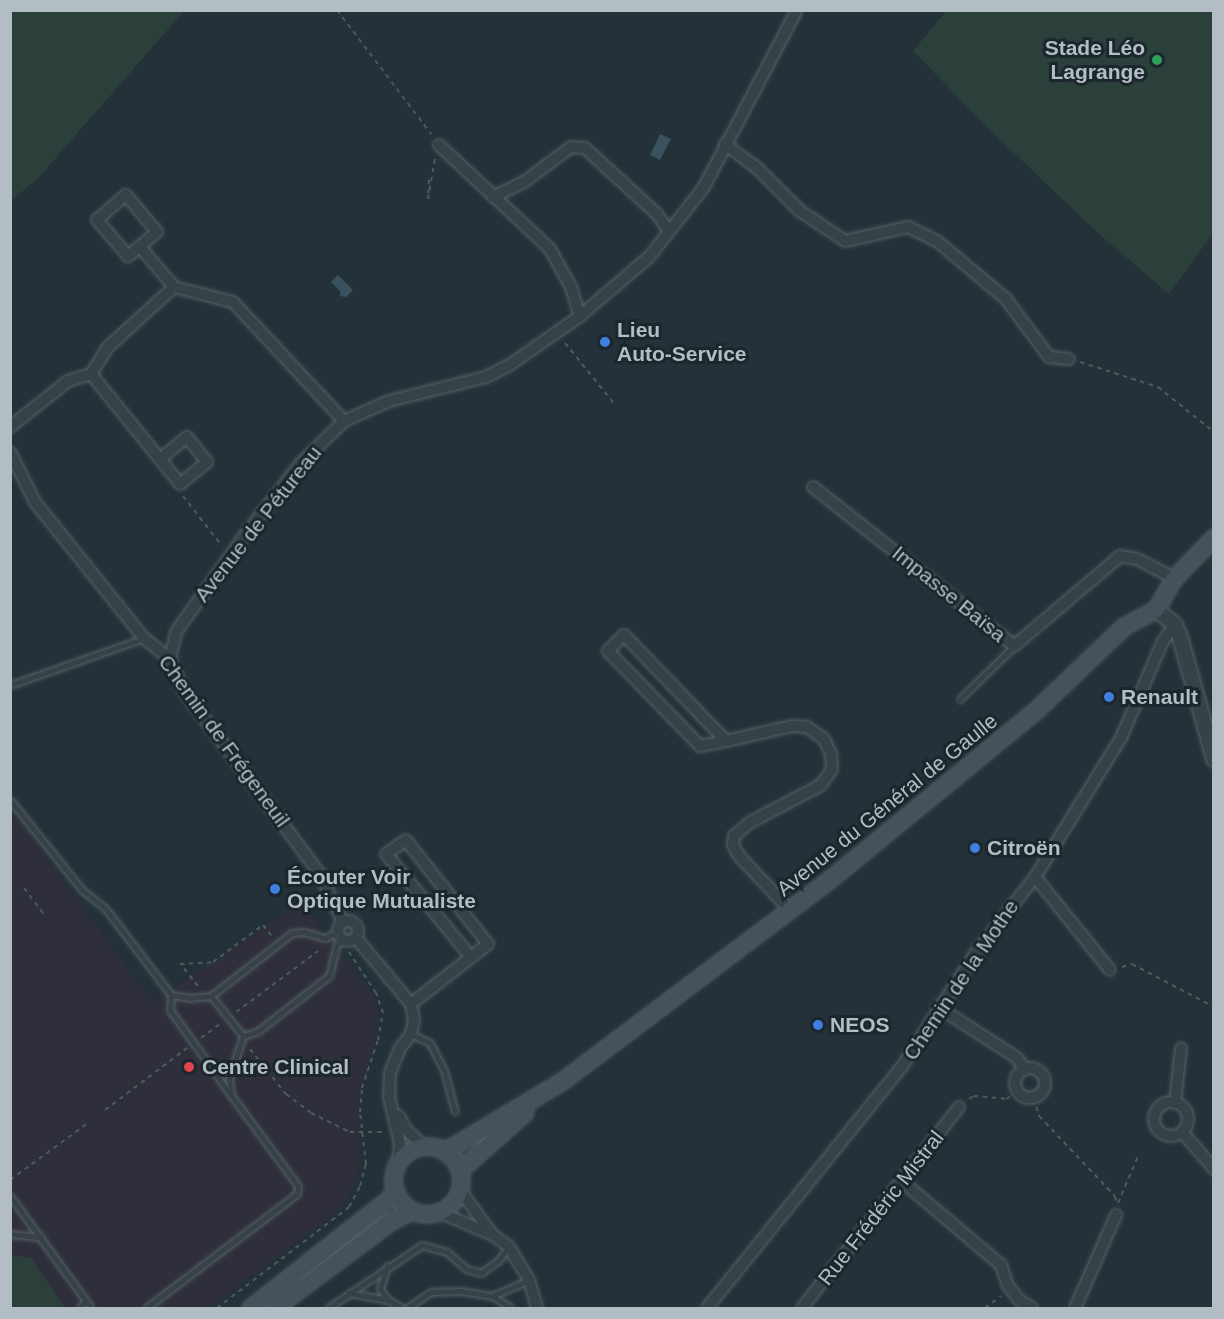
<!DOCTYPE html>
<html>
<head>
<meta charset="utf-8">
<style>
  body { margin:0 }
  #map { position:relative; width:1224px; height:1319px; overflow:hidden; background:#243138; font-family:Helvetica,sans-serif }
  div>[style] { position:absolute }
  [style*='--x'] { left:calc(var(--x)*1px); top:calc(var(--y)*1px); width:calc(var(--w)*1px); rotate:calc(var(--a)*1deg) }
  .medical>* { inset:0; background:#2e2f3a }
  .green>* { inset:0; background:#2c403b }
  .water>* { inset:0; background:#3a525f }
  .path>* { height:2px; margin-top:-1px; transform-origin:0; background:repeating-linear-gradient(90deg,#4a5c5b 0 4.5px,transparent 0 9px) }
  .roads { filter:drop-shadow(0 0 2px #556066) drop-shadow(0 0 2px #556066) }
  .service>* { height:5px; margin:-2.5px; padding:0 2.5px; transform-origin:2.5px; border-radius:2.5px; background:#374248 }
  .minor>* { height:10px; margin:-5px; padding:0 5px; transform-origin:5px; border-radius:5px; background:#374248 }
  .minor>.ring { margin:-5px; padding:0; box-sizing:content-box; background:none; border:10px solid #374248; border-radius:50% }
  .tertiary>* { height:14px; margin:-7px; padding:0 7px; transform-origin:7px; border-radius:7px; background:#374248 }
  .secondary>* { height:15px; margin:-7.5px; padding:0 7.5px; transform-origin:7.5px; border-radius:7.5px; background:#46525b }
  .secondary>.ring { margin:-7.5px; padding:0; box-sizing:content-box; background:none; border:15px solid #46525b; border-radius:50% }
  .dots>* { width:16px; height:16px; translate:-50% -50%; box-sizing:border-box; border:3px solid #1c272d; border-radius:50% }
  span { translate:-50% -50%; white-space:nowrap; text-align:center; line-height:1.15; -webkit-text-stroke:6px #1c272d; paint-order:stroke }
  .poi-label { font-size:21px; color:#b2bdc4; font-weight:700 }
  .right { translate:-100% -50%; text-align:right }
  .left { translate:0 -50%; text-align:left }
  .street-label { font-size:21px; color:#b2bdc4 }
  .frame { position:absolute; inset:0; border:12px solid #b2bdc4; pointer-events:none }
</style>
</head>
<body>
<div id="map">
  <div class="medical">
    <div style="clip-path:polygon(10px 807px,152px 1002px,301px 903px,372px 994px,379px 1014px,358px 1114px,360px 1147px,357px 1178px,344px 1203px,318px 1226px,208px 1308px,11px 1308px)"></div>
  </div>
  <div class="green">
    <div style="clip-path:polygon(11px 10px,184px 11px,40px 176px,11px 201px)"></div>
    <div style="clip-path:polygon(946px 11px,1213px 11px,1213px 233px,1169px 294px,1099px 234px,994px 134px,913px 51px)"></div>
    <div style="clip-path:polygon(10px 1255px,31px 1258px,63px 1305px,63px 1308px,11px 1308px)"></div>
  </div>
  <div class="water">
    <div style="clip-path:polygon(660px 134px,671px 139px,660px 160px,650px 155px)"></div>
    <div style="clip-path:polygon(338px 275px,353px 290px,346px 297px,340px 296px,340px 291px,331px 282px)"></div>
  </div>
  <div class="path">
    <div style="--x:337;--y:10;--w:156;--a:52.8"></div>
    <div style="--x:429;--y:180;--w:19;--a:93"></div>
    <div style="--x:428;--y:199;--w:42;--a:-80.3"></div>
    <div style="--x:565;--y:343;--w:81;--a:51"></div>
    <div style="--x:1080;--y:362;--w:82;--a:17.8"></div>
    <div style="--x:1158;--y:387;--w:72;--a:38.8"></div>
    <div style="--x:183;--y:496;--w:63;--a:52"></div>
    <div style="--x:24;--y:888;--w:36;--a:53"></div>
    <div style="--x:1122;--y:967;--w:10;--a:-17"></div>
    <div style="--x:1132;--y:964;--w:93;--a:27.7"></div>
    <div style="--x:198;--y:986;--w:28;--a:-129"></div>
    <div style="--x:180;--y:964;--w:33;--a:-3"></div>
    <div style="--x:213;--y:962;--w:62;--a:-36.5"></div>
    <div style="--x:263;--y:925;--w:14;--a:51"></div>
    <div style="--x:236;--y:1012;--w:102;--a:-36.6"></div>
    <div style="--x:201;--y:1038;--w:25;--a:-37"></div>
    <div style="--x:250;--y:1049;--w:58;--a:51.3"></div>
    <div style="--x:286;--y:1094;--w:31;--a:37"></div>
    <div style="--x:311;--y:1113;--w:43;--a:26"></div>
    <div style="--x:350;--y:1132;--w:35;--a:0"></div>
    <div style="--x:1034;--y:1098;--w:19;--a:74"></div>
    <div style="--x:1039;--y:1116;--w:110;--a:46.5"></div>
    <div style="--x:1115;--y:1196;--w:9;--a:77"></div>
    <div style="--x:969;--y:1099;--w:6;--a:-31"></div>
    <div style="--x:974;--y:1096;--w:32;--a:5"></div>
    <div style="--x:1006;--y:1099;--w:14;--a:-30"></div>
    <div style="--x:105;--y:1110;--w:103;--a:-37.1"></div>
    <div style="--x:10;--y:1180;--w:97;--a:-36.2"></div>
    <div style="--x:1118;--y:1203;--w:53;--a:-66.8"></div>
    <div style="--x:217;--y:1308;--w:166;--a:-37.4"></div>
    <div style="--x:349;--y:1207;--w:24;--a:-62"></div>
    <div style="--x:360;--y:1186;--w:23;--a:-75"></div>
    <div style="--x:366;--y:1164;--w:52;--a:-96.6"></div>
    <div style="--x:360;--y:1112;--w:24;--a:-85"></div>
    <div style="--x:362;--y:1088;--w:51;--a:-71.6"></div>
    <div style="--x:378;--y:1040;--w:27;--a:-80"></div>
    <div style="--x:383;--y:1013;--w:21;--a:-109"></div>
    <div style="--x:376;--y:993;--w:53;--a:-123.4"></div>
    <div style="--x:985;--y:1308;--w:20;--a:-37"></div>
  </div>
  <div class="roads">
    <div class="service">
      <div style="--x:10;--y:685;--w:142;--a:-19.3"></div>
      <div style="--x:960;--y:699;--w:76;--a:-44.5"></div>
      <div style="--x:10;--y:800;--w:115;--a:51.3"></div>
      <div style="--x:82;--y:890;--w:29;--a:38"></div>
      <div style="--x:105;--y:908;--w:109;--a:52.8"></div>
      <div style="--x:171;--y:995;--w:18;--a:9"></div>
      <div style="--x:189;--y:998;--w:22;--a:-5"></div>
      <div style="--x:211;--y:996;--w:103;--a:-37.9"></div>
      <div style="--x:292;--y:933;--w:12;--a:-5"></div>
      <div style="--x:304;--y:932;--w:22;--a:16"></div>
      <div style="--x:325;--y:938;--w:14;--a:-25"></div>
      <div style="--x:171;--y:995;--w:15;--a:94"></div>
      <div style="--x:170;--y:1010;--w:103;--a:54.5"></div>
      <div style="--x:211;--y:996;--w:51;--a:51.3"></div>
      <div style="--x:411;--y:1034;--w:21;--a:25"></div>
      <div style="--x:430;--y:1043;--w:30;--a:63"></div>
      <div style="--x:444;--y:1070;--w:43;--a:75.3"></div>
      <div style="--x:243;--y:1036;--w:16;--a:-18"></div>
      <div style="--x:258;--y:1031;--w:90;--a:-37.8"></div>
      <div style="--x:329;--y:976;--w:33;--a:-76"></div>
      <div style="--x:337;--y:944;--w:8;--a:-30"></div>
      <div style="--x:10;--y:1196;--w:138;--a:54.1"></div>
      <div style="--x:10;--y:1234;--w:31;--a:6"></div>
      <div style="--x:387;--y:1266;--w:24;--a:107"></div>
      <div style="--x:380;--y:1289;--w:14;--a:54"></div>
      <div style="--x:388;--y:1300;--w:16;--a:30"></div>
      <div style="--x:349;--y:1293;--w:40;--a:10"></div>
      <div style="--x:492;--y:1296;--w:22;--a:32"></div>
      <div style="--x:80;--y:1308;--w:9;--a:-54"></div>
      <div style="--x:146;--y:1308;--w:189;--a:-37.1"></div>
      <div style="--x:297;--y:1194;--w:8;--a:-83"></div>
      <div style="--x:298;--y:1186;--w:113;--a:-126.4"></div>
      <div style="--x:231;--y:1095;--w:16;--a:-97"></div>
      <div style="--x:229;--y:1079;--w:45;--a:-72"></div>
      <div style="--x:328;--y:1308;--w:113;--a:-33.8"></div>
      <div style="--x:422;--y:1245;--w:26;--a:16"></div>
      <div style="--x:447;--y:1252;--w:25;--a:42"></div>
      <div style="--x:466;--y:1269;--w:16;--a:15"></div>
      <div style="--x:481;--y:1273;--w:22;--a:-36"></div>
      <div style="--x:499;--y:1260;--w:16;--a:-55"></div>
      <div style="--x:407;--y:1308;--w:29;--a:-34"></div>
      <div style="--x:431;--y:1292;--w:30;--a:-2"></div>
      <div style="--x:461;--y:1291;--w:31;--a:9"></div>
      <div style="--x:492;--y:1296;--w:40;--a:-23.4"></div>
    </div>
    <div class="minor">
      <div style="--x:725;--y:144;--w:39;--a:37"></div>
      <div style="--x:756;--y:167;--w:62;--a:45"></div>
      <div style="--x:800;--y:211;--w:54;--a:33.7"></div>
      <div style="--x:845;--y:241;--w:65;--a:-12.5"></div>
      <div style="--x:908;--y:227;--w:32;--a:26"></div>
      <div style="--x:937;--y:241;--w:90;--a:40"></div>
      <div style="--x:1006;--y:299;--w:72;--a:53.4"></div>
      <div style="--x:1049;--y:357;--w:20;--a:6"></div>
      <div style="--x:439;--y:145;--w:152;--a:43.1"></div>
      <div style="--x:550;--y:249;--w:43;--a:61.1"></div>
      <div style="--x:571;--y:287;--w:30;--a:73"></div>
      <div style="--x:126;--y:195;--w:48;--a:50"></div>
      <div style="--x:157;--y:232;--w:38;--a:140"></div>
      <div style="--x:128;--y:256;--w:48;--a:-130.7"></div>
      <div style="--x:97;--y:220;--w:38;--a:-41"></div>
      <div style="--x:493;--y:197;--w:34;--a:-26"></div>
      <div style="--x:524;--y:182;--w:59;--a:-36.7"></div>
      <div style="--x:571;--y:147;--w:14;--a:4"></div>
      <div style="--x:585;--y:148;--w:98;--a:42.5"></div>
      <div style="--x:657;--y:214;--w:19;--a:55"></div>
      <div style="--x:140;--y:247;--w:52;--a:49.6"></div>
      <div style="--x:91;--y:374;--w:141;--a:51"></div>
      <div style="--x:180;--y:484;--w:35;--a:-39"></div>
      <div style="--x:207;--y:462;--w:32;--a:-129"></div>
      <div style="--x:187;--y:437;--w:35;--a:141"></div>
      <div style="--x:10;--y:427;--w:74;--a:-38.4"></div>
      <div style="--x:68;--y:381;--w:24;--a:-17"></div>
      <div style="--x:91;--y:374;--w:32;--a:-58"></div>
      <div style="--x:108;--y:347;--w:89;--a:-42.3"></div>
      <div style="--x:174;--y:287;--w:61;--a:14.3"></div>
      <div style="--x:233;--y:302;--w:163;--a:47"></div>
      <div style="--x:10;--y:452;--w:56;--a:63.4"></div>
      <div style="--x:35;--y:502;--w:174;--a:51.3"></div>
      <div style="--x:144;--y:638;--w:33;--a:39"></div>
      <div style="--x:170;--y:659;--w:35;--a:66"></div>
      <div style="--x:184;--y:691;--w:228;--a:53.4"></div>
      <div style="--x:320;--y:874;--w:53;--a:64.4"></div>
      <div style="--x:813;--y:487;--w:256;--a:38.3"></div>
      <div style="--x:1014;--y:646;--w:139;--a:-40.3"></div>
      <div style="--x:1120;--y:556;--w:17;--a:10"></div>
      <div style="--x:1137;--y:559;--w:42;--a:27.2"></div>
      <div style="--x:170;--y:659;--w:28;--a:-77"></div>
      <div style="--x:176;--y:632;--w:114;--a:-54.6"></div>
      <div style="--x:242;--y:539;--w:96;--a:-52.2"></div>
      <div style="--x:301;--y:463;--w:60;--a:-44.3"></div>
      <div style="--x:344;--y:421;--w:49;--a:-24"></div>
      <div style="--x:389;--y:401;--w:100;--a:-13.9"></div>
      <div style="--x:486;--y:377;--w:28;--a:-27"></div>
      <div style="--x:511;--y:364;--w:84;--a:-34.8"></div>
      <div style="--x:580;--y:316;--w:91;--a:-40.5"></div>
      <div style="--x:649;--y:257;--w:89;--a:-51.8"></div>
      <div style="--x:704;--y:187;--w:200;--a:-62.3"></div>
      <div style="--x:726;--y:741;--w:147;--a:-133.9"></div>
      <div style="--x:624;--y:635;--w:23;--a:135"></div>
      <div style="--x:608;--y:651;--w:132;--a:45.9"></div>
      <div style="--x:700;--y:746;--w:26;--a:-11"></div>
      <div style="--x:726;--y:741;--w:68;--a:-12.8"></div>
      <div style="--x:792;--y:726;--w:15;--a:4"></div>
      <div style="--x:807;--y:727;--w:21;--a:35"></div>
      <div style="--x:824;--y:739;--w:17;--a:65"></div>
      <div style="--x:831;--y:754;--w:15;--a:86"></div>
      <div style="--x:832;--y:769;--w:19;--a:125"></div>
      <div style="--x:821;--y:785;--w:81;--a:152.2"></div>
      <div style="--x:749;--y:823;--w:20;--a:139"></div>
      <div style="--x:734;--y:836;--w:9;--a:96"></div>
      <div style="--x:733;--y:845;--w:13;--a:61"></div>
      <div style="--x:739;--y:856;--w:74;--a:46.6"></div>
      <div style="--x:1035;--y:877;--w:119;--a:51.1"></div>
      <div class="ring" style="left:338px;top:921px;width:10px;height:10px"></div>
      <div style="--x:356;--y:938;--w:86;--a:50.2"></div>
      <div style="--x:411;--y:1004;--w:15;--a:79"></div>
      <div style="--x:414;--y:1019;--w:15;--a:101"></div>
      <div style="--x:411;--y:1034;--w:18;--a:128"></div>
      <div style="--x:400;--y:1048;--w:27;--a:112"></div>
      <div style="--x:390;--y:1073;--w:24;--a:92"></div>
      <div style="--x:389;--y:1097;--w:48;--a:76.8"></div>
      <div style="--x:400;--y:1144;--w:19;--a:96"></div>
      <div style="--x:411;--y:1004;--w:98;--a:-37.9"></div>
      <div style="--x:488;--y:944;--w:132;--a:-128.3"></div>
      <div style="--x:406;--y:840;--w:24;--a:145"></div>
      <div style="--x:386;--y:854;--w:134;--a:50.5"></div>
      <div style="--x:938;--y:1007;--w:94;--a:32.8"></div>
      <div style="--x:1017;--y:1058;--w:14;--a:54"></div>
      <div class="ring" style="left:1015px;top:1068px;width:20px;height:20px"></div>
      <div class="ring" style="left:1154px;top:1102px;width:24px;height:24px"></div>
      <div style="--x:1175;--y:1103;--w:55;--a:-83.8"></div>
      <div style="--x:399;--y:1116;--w:16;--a:63"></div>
      <div style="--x:406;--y:1130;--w:24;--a:42"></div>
      <div style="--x:1182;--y:1132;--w:49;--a:49.1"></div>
      <div style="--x:903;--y:1182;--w:128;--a:40.3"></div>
      <div style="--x:1001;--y:1265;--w:20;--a:72"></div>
      <div style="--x:1007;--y:1284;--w:21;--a:53"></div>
      <div style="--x:1020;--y:1301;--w:14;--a:30"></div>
      <div style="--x:460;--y:1190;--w:53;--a:54.2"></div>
      <div style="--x:439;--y:1212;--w:59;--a:23.1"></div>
      <div style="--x:493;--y:1235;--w:19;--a:36"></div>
      <div style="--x:508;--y:1246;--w:40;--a:58"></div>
      <div style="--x:529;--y:1280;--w:29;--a:74"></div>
      <div style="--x:707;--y:1308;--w:309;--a:-51.1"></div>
      <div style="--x:901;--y:1068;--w:136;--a:-57"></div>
      <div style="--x:975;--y:954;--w:98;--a:-52.1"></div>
      <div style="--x:1035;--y:877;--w:163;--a:-58.3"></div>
      <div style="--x:1121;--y:738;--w:106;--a:-66.6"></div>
      <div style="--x:1163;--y:641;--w:20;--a:-53"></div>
      <div style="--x:802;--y:1308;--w:255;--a:-52"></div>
      <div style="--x:1075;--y:1308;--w:102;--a:-66.2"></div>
    </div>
    <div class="tertiary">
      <div style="--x:1156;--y:609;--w:25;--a:40"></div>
      <div style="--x:1175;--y:625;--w:13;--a:67"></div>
      <div style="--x:1180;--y:637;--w:127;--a:74.4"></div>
    </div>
    <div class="secondary">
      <div class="ring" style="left:393px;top:1146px;width:53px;height:53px"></div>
      <div style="--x:445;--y:1151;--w:136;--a:-30.9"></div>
      <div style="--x:562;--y:1081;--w:334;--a:-37"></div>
      <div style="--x:829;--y:880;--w:268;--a:-39.4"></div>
      <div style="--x:1036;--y:710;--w:122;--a:-43.7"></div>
      <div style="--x:1124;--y:626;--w:36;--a:-28"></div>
      <div style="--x:1156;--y:609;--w:36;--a:-60"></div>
      <div style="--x:1174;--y:578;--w:57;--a:-45.7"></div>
      <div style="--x:460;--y:1170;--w:87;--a:-41.7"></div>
      <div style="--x:250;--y:1308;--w:186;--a:-38.2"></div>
      <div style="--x:274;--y:1308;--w:142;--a:-36.7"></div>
      <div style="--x:388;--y:1223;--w:26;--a:-29"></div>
    </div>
  </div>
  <div class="dots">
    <div style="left:1157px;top:60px;background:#2e9e5b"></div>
    <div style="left:605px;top:342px;background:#3f7fe0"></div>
    <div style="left:1109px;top:697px;background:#3f7fe0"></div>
    <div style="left:975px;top:848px;background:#3f7fe0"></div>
    <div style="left:275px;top:889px;background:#3f7fe0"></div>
    <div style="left:818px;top:1025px;background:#3f7fe0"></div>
    <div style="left:189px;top:1067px;background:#e0444e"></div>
  </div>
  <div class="poi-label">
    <span class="right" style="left:1145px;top:60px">Stade Léo<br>Lagrange</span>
    <span class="left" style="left:617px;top:342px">Lieu<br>Auto-Service</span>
    <span class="left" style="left:1121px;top:697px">Renault</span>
    <span class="left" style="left:987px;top:848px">Citroën</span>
    <span class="left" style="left:287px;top:889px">Écouter Voir<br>Optique Mutualiste</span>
    <span class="left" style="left:830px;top:1025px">NEOS</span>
    <span class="left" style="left:202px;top:1067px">Centre Clinical</span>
  </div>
  <div class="street-label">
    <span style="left:258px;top:524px;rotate:-52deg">Avenue de Pétureau</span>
    <span style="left:949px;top:594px;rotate:39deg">Impasse Baïsa</span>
    <span style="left:224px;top:741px;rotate:54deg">Chemin de Frégeneuil</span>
    <span style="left:887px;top:805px;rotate:-39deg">Avenue du Général de Gaulle</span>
    <span style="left:961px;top:980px;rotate:-56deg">Chemin de la Mothe</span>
    <span style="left:881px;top:1208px;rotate:-52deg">Rue Frédéric Mistral</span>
  </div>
  <div class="frame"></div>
</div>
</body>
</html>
